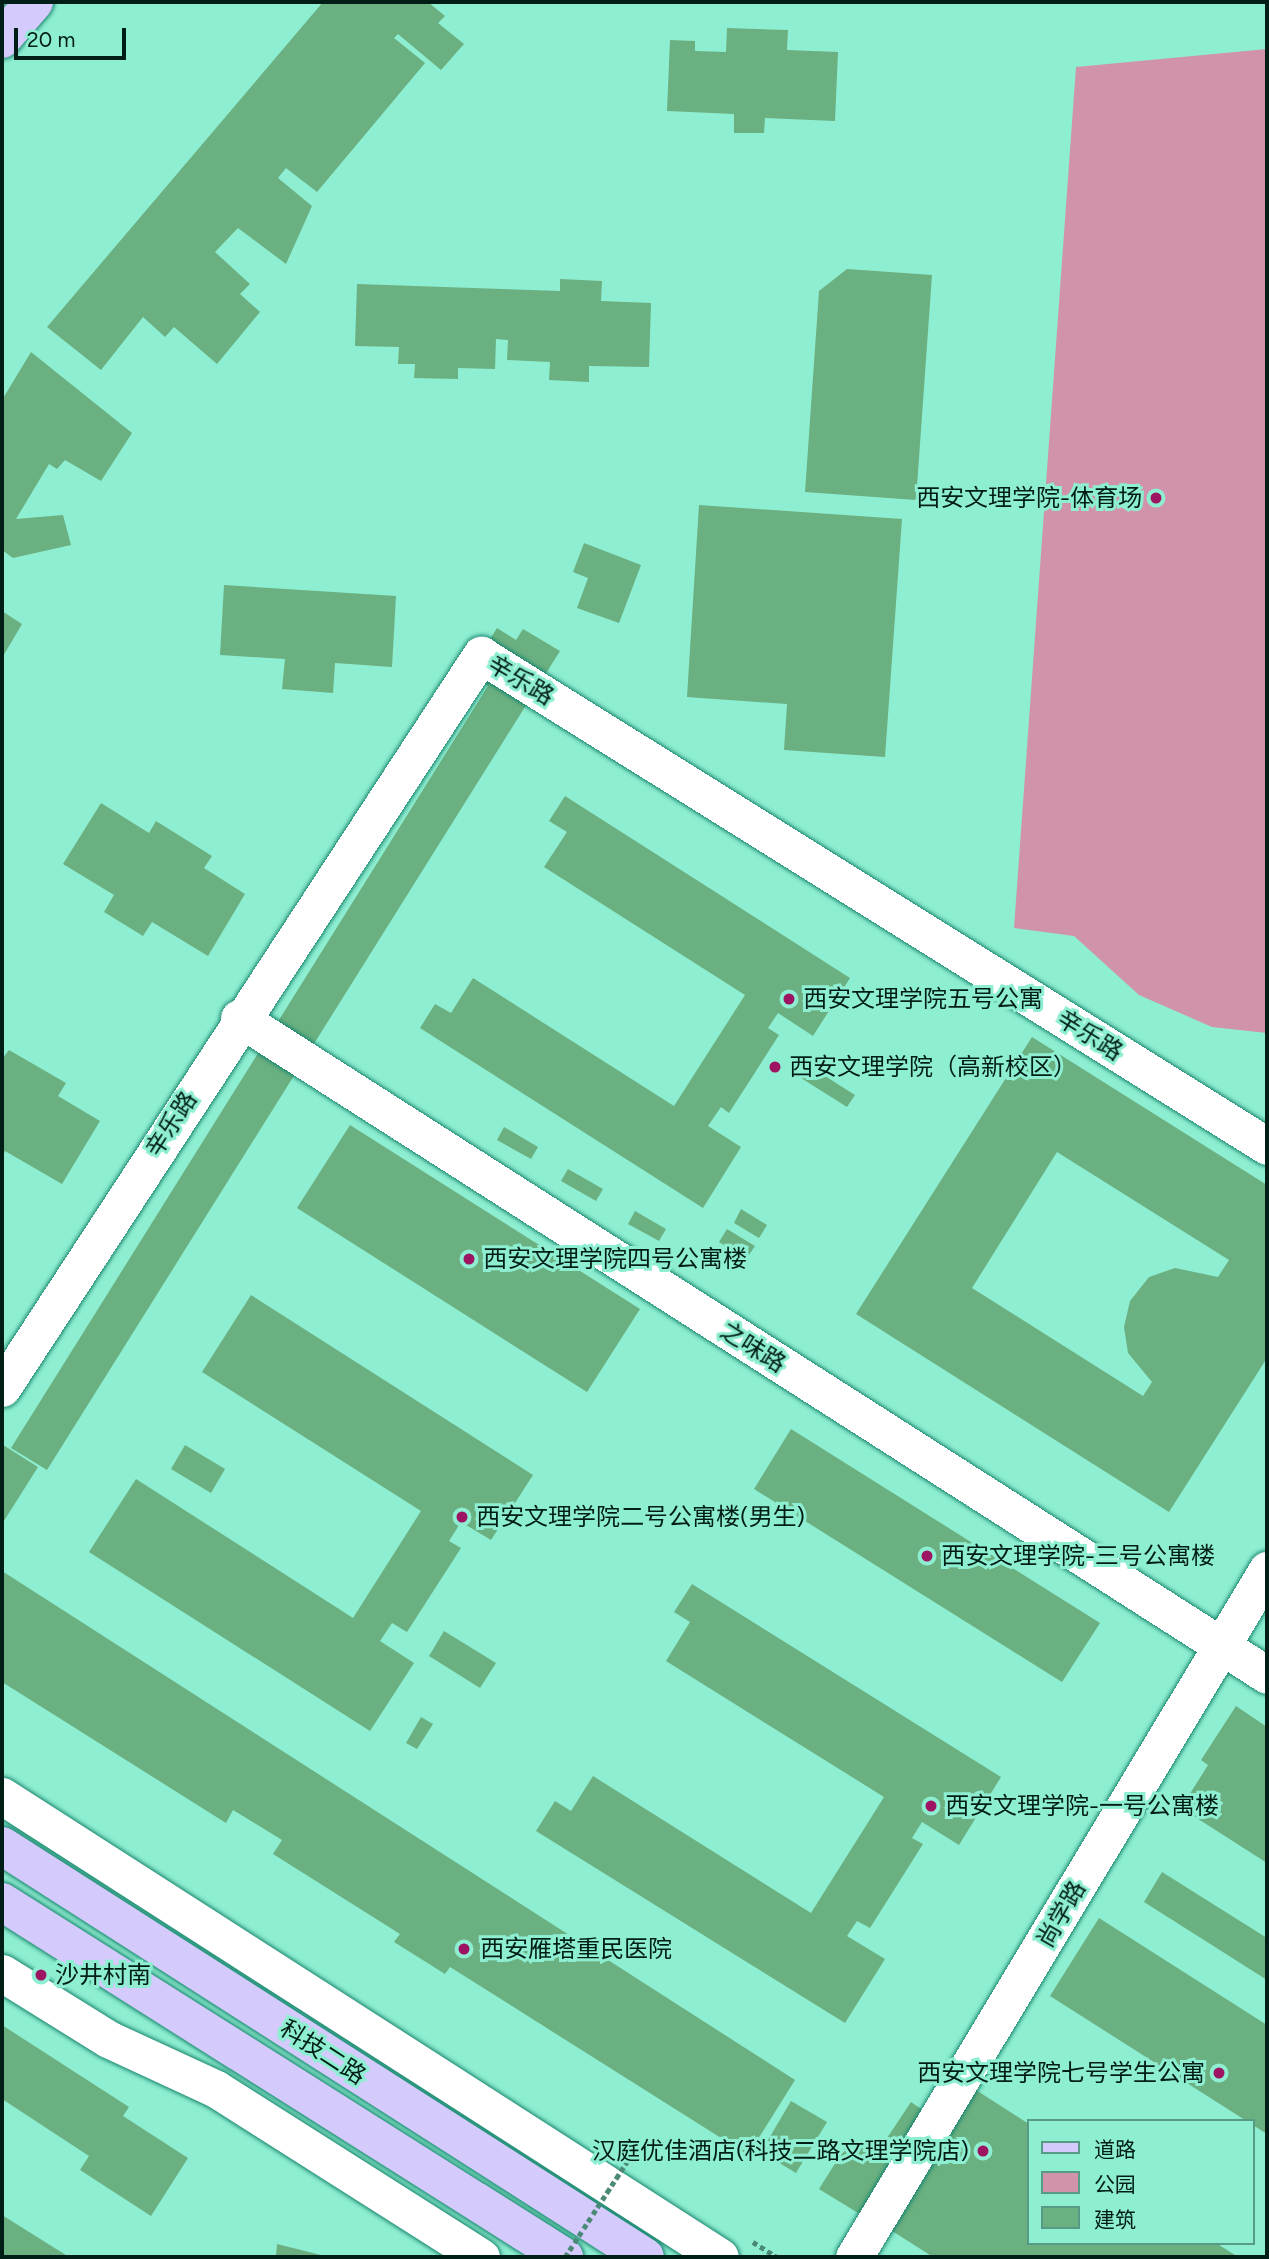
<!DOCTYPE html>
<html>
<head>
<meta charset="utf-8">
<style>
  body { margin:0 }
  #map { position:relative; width:1269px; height:2259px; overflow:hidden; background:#8eeed1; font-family:Figtree,"Noto Sans SC",sans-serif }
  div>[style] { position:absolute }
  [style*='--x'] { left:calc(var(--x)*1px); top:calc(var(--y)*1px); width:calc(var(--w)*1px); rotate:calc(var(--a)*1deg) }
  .green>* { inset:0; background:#d192ac }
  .building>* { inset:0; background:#6bb080 }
  .path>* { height:4.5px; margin-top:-2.25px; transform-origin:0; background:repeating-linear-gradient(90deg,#498976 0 5px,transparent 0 8.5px) }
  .roads { filter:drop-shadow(0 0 2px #18856d) drop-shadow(0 0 2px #18856d) }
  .minor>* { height:37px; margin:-18.5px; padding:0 18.5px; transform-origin:18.5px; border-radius:18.5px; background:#fff }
  .major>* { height:38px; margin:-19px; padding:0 19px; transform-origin:19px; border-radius:19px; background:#d4cafc }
  .path-bridge>* { height:4.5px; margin-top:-2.25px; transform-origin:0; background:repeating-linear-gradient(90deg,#498976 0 5px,transparent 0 8.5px) }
  .dots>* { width:19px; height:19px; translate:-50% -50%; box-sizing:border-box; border:4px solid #8eeed1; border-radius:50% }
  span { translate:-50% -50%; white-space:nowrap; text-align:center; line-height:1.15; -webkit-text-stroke:6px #8eeed1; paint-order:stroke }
  .poi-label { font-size:24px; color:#001e16 }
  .right { translate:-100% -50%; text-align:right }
  .left { translate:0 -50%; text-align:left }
  .street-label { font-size:24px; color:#001e16 }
  .frame { position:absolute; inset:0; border:4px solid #001e16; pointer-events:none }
  .legend { position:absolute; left:1027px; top:2119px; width:228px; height:126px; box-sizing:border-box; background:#8eeed1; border:2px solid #559b86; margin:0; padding:9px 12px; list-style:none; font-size:21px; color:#001e16 }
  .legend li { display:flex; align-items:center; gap:14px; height:35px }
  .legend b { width:35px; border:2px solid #559b86 }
  .scale { position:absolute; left:14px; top:28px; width:112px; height:32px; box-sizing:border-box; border:4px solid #001e16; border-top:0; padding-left:9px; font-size:21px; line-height:24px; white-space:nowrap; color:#001e16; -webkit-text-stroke:5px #8eeed1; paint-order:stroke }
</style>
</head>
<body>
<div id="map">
  <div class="green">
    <div style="clip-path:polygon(1267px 49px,1267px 1033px,1212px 1027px,1139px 995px,1074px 936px,1014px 928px,1076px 67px)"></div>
  </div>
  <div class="building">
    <div style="clip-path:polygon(323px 2px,428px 2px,445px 16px,438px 23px,464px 44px,441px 70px,398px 34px,394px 38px,425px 63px,317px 192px,286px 168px,278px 178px,312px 206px,286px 264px,238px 228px,215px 252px,250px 284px,240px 294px,260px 312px,217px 364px,174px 327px,165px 337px,143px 317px,101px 370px,47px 327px)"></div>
    <div style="clip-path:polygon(727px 28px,788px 30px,787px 50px,838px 52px,835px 121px,765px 118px,764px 133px,734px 133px,734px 114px,667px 111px,670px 40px,695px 41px,695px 51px,726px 52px)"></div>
    <div style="clip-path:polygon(847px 269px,932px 275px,916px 500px,805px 492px,819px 291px)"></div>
    <div style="clip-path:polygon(560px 279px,602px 281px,601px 301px,651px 303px,649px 367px,589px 366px,589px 382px,549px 380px,550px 362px,507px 360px,508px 340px,496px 339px,495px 369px,458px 368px,458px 379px,414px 378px,415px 364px,398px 364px,399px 347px,355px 346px,357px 284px,560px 291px)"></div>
    <div style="clip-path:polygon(31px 352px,132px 433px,101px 481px,65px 460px,57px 469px,49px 464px,16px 519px,63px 515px,71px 545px,13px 558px,2px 550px,2px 400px)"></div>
    <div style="clip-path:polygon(699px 505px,902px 519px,885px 757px,784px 750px,787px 704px,687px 697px)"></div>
    <div style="clip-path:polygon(584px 543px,641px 565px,619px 623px,577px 608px,588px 578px,573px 572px)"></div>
    <div style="clip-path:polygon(224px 585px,396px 596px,392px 667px,335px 663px,333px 693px,282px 689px,285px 659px,220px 655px)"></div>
    <div style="clip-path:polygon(2px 611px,22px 624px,2px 658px)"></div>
    <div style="clip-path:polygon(497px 628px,516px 640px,523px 629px,560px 651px,47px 1470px,11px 1448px,488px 686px,468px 674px)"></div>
    <div style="clip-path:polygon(565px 796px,850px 978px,813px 1036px,778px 1013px,768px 1028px,779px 1035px,729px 1113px,721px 1107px,708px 1126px,741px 1147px,703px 1208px,420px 1028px,435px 1004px,451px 1013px,473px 978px,674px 1106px,745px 995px,544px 867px,567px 832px,549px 821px)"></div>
    <div style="clip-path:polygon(101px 803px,149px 833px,156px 821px,212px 856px,204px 868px,245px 894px,208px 956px,152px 922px,143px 936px,104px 912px,114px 895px,63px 864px)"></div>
    <div style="clip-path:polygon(evenodd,1032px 1037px,1267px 1185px,1267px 1358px,1169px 1512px,856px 1314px,1032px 1037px,1057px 1152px,1229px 1260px,1218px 1277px,1175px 1268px,1149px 1277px,1130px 1301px,1124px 1327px,1128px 1353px,1152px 1382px,1143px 1396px,972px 1288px,1057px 1152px)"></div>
    <div style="clip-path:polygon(9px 1050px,66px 1083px,58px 1096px,100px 1121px,62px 1184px,5px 1151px,2px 1157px,2px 1059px)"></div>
    <div style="clip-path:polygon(809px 1066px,855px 1095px,847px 1107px,801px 1078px)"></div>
    <div style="clip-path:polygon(350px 1125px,640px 1309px,587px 1392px,297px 1208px)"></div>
    <div style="clip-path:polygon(504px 1127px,538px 1147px,531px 1159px,497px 1140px)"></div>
    <div style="clip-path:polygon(568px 1169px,603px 1189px,596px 1201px,561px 1181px)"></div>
    <div style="clip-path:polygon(741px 1209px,767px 1225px,759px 1238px,734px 1223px)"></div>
    <div style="clip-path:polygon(635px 1211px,666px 1229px,659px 1241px,628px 1224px)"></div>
    <div style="clip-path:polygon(727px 1229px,755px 1246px,746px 1259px,719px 1242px)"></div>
    <div style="clip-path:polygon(251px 1295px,533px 1475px,491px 1540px,461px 1522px,449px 1541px,461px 1548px,407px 1632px,392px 1623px,380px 1641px,414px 1663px,370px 1731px,89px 1552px,136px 1479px,353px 1618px,421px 1511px,202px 1372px)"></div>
    <div style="clip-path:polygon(791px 1429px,1100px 1623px,1062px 1682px,754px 1489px)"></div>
    <div style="clip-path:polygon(3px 1445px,38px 1467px,2px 1524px,2px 1448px)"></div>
    <div style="clip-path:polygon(185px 1445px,225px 1469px,211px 1493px,171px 1469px)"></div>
    <div style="clip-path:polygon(2px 1571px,795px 2080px,748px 2155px,450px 1967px,445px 1974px,394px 1942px,400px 1934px,273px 1854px,282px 1840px,233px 1810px,226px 1823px,2px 1682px)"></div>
    <div style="clip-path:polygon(692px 1584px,1001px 1777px,959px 1845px,922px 1822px,912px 1838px,923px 1844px,870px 1928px,857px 1921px,847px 1936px,885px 1959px,845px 2023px,536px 1831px,555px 1801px,571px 1811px,593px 1776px,811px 1913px,884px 1797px,666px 1661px,690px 1622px,674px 1612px)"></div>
    <div style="clip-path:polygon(444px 1631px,496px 1663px,480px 1688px,429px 1656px)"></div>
    <div style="clip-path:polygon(1236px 1706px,1267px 1727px,1267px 1863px,1181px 1808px,1208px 1765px,1201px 1760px)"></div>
    <div style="clip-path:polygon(421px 1717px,433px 1724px,417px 1749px,406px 1743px)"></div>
    <div style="clip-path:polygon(1162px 1872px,1267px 1938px,1267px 1980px,1144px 1902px)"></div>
    <div style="clip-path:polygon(1099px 1918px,1267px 2025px,1267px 2134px,1050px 1996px)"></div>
    <div style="clip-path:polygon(2px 2025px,129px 2107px,123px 2116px,188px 2158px,151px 2216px,80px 2170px,89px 2156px,2px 2099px)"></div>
    <div style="clip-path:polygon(976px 2090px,1029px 2124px,1029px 2243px,1216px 2243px,1238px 2257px,933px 2257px,886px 2227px)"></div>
    <div style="clip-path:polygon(791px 2101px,827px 2122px,796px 2173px,761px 2152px)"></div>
    <div style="clip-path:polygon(911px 2102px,924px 2111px,898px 2150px,885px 2141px)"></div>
    <div style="clip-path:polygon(851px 2138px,907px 2172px,876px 2224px,819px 2189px)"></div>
    <div style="clip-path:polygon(2px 2215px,69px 2257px,2px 2257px)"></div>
    <div style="clip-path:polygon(277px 2244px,325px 2256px,325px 2257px,276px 2257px)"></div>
  </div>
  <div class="path">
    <div style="--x:753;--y:2242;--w:28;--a:32"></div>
  </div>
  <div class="roads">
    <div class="minor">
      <div style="--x:239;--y:1018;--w:1220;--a:32.58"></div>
      <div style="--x:2;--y:1388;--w:876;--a:-56.84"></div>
      <div style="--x:481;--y:655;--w:927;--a:31.99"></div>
      <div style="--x:2;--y:1796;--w:853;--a:32.7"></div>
      <div style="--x:2;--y:1973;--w:125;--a:31.9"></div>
      <div style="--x:108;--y:2039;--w:119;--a:24.8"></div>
      <div style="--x:216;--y:2089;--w:314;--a:32.4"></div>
      <div style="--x:854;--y:2257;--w:802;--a:-58.99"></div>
    </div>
    <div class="major">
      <div style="--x:2;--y:39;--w:49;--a:-49.1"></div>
      <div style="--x:2;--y:1846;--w:763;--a:32.59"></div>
      <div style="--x:2;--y:1902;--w:665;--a:32.28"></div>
    </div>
  </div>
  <div class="path-bridge">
    <div style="--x:565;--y:2257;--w:116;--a:-57"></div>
  </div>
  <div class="dots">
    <div style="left:1156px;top:498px;background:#9d1462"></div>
    <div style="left:789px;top:999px;background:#9d1462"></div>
    <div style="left:775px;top:1067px;background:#9d1462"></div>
    <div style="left:469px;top:1259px;background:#9d1462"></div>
    <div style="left:462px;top:1517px;background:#9d1462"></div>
    <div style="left:927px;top:1556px;background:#9d1462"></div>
    <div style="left:931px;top:1806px;background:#9d1462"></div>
    <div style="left:464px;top:1949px;background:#9d1462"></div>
    <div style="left:41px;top:1975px;background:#9d1462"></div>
    <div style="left:1219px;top:2073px;background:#9d1462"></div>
    <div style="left:983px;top:2151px;background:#9d1462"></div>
  </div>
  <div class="poi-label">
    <span class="right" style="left:1142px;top:498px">西安文理学院-体育场</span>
    <span class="left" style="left:803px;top:999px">西安文理学院五号公寓</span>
    <span class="left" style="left:789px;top:1067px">西安文理学院（高新校区）</span>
    <span class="left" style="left:483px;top:1259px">西安文理学院四号公寓楼</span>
    <span class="left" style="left:476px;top:1517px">西安文理学院二号公寓楼(男生)</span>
    <span class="left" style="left:941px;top:1556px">西安文理学院-三号公寓楼</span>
    <span class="left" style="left:945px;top:1806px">西安文理学院-一号公寓楼</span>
    <span class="left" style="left:480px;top:1949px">西安雁塔重民医院</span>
    <span class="left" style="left:55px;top:1975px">沙井村南</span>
    <span class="right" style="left:1205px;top:2073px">西安文理学院七号学生公寓</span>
    <span class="right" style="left:969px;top:2151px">汉庭优佳酒店(科技二路文理学院店)</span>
  </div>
  <div class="street-label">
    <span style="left:521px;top:680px;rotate:31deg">辛乐路</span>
    <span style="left:1090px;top:1035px;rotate:32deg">辛乐路</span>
    <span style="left:171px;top:1124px;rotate:-57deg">辛乐路</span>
    <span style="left:753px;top:1347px;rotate:32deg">之味路</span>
    <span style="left:1061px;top:1914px;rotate:-60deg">尚学路</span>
    <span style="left:323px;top:2052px;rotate:33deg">科技二路</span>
  </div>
  <div class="frame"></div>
  <ul class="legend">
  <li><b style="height:9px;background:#d4cafc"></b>道路</li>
  <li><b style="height:19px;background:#d192ac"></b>公园</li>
  <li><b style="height:19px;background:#6bb080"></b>建筑</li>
  </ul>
  <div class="scale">20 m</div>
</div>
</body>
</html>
